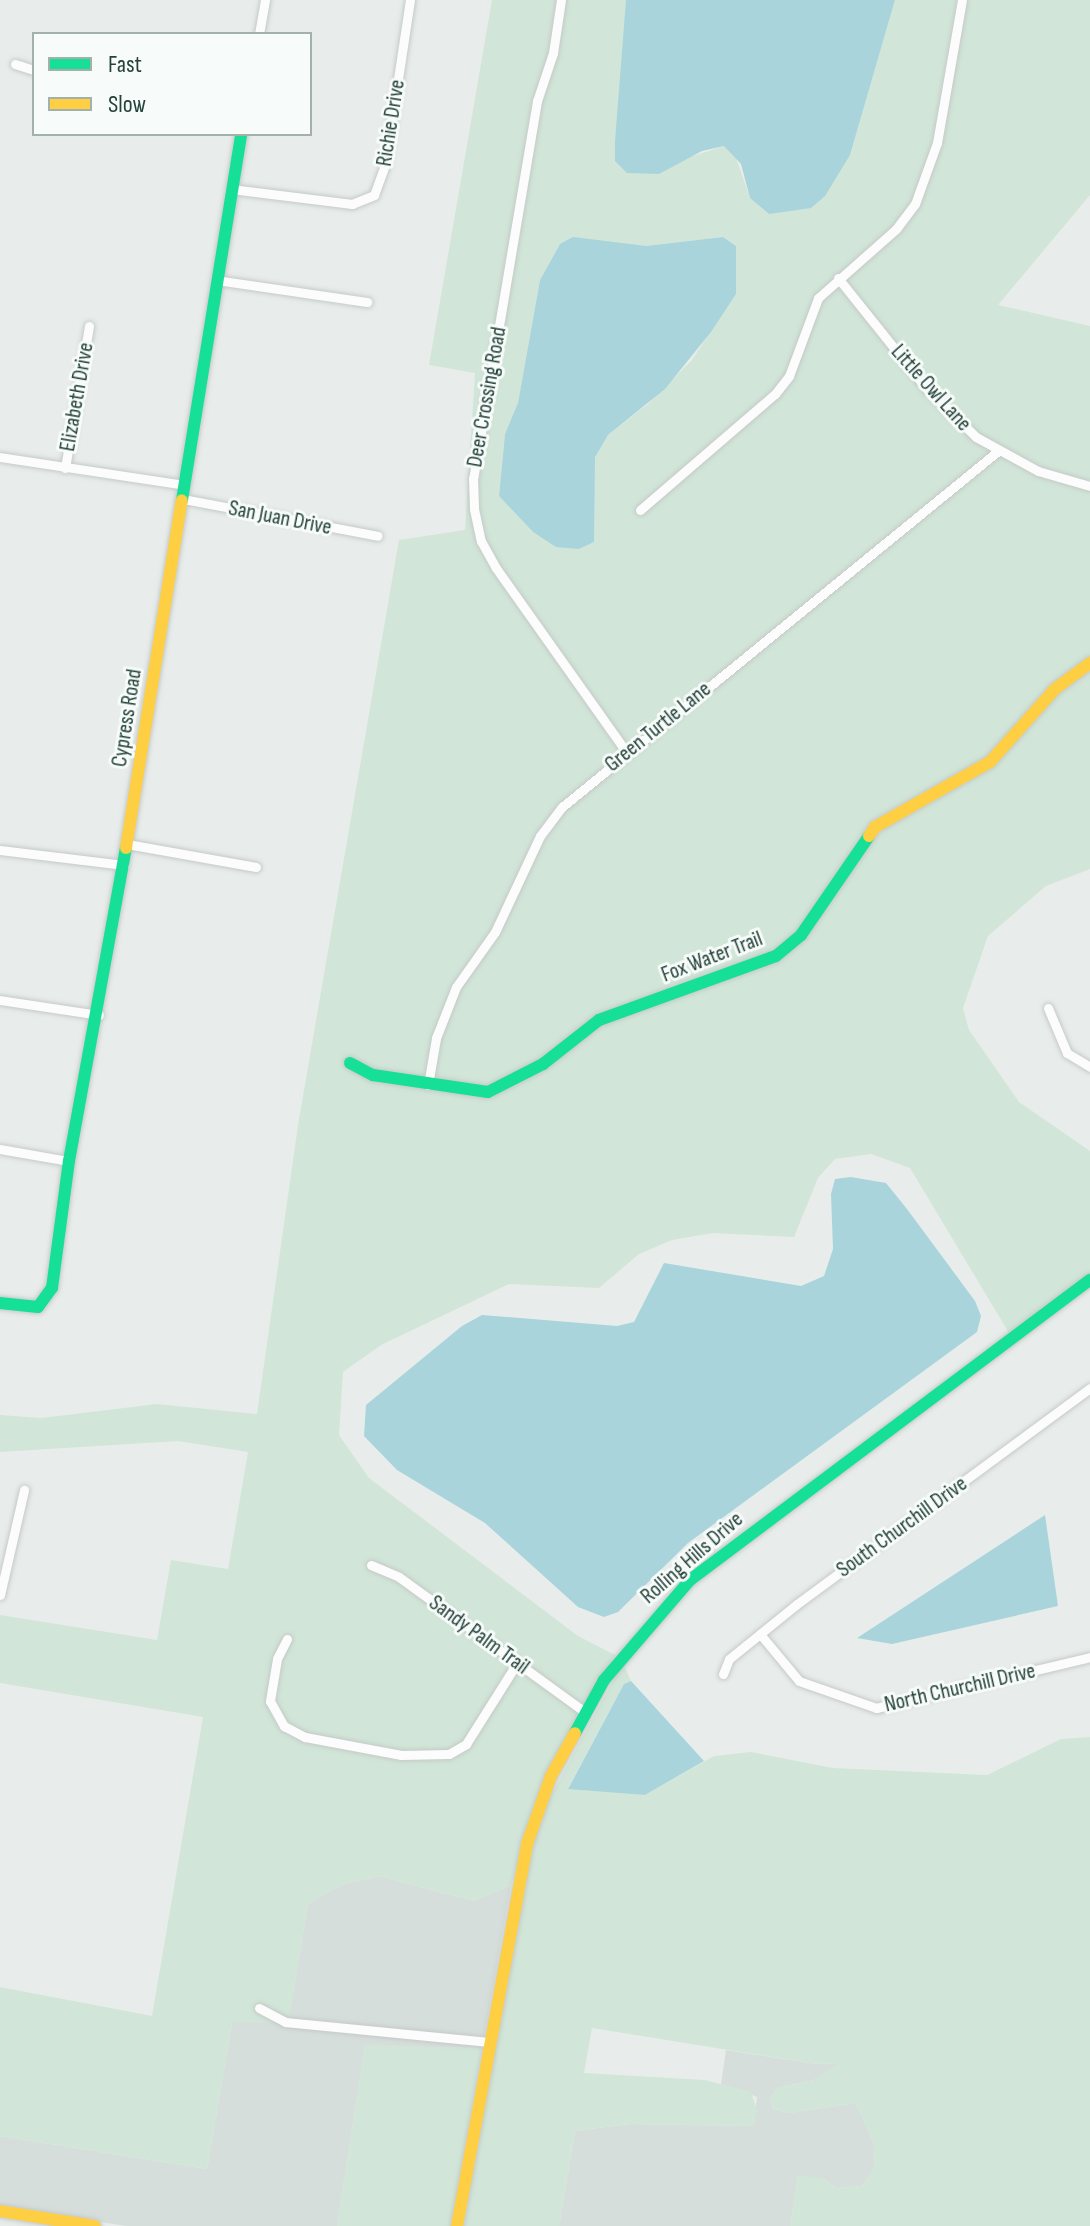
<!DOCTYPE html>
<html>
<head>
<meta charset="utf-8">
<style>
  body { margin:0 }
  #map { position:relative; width:1090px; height:2226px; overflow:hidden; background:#e8edeb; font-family:"Sofia Sans Condensed",sans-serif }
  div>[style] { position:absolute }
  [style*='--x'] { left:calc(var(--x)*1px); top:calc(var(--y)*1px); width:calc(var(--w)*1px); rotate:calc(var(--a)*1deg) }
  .built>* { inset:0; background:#d6dedb }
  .green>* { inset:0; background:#d1e6d8 }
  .water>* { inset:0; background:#a9d4db }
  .roads { filter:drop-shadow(0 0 2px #c5cac8) drop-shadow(0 0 2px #c5cac8) }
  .street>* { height:9px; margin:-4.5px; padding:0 4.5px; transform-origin:4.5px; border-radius:4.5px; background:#fcfcfc }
  .fast>* { height:12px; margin:-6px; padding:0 6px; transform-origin:6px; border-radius:6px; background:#16e098 }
  .slow>* { height:12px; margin:-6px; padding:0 6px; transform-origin:6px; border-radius:6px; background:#ffcf43 }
  span { translate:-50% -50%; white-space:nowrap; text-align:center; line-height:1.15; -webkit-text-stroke:6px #f7fbf9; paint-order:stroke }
  .street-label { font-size:22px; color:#24423a }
  .legend { position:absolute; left:32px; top:32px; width:280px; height:104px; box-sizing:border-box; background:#f7fbf9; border:2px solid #a3b1ad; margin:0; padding:10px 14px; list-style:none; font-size:24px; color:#24423a }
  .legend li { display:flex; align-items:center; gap:16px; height:40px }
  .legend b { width:40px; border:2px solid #a3b1ad }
</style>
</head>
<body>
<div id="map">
  <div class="built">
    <div style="clip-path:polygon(379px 1876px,474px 1901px,511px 1885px,482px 2048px,365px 2046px,337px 2226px,126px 2226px,0 2206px,0 2136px,207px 2169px,232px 2022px,288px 2022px,308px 1904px,341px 1885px)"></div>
    <div style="clip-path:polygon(726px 2050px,816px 2064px,841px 2063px,814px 2080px,777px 2088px,771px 2097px,773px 2109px,789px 2113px,856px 2103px,875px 2146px,874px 2169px,862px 2186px,836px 2188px,824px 2179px,798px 2176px,790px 2226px,559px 2226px,575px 2131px,630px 2124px,753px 2126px,757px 2097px,721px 2084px)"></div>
  </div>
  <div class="green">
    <div style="clip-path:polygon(evenodd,492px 0,626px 0,625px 25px,687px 158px,724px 146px,733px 149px,750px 198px,850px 155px,895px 0,1090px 0,1090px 195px,998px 305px,1090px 326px,1090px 869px,1046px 886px,988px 936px,963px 1008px,969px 1030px,1019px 1102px,1090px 1151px,1090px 1274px,1009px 1333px,910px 1168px,871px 1154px,835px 1159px,818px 1178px,794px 1237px,713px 1233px,672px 1240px,639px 1254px,599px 1288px,509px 1284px,381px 1345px,343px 1372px,339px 1435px,369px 1478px,578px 1636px,615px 1655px,546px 1775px,511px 1885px,474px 1901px,379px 1876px,341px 1885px,308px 1904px,288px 2023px,232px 2022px,207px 2169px,0 2136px,0 1987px,152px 2016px,203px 1717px,0 1683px,0 1615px,157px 1640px,171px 1560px,228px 1569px,248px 1452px,178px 1441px,0 1452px,0 1415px,41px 1418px,157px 1404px,257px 1414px,298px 1125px,399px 540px,465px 530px,475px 373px,429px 365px,492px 0,723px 237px,736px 246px,735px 294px,692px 360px,648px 404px,608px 435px,594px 457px,594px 542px,579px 549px,556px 546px,533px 532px,499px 496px,505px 434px,518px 404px,540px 280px,560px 244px,646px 246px,723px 237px)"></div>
    <div style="clip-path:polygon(623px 1663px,631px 1681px,624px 1684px,568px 1788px,645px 1795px,714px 1756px,751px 1752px,833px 1768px,987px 1775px,1061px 1739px,1090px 1737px,1090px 2226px,790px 2226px,798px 2175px,824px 2179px,836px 2188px,862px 2186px,874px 2169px,875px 2146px,856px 2103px,789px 2113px,773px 2109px,771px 2097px,777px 2088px,814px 2080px,840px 2063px,816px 2064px,592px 2028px,584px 2073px,705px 2080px,751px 2092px,757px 2110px,753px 2126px,630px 2124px,575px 2131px,559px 2226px,464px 2226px,525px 1871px,542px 1812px)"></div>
    <div style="clip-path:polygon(365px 2045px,482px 2048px,452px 2226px,337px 2226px)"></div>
  </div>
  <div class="water">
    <div style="clip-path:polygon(626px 0,895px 0,850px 155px,825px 196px,811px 208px,769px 214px,750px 198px,741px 164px,724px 146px,702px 151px,659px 174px,627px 173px,615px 161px,615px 141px)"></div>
    <div style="clip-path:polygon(573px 237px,646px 246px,723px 237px,736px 246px,736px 294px,711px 332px,665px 389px,608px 435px,595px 457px,594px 542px,579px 549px,556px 547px,533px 532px,499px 496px,505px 434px,518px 403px,540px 280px,560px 244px)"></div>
    <div style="clip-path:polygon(851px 1177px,886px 1183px,907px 1209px,975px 1301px,981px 1316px,977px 1332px,688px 1543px,618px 1612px,604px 1617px,578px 1607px,485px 1523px,397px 1470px,364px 1436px,366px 1405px,462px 1326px,482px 1315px,617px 1326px,634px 1322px,664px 1263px,801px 1286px,824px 1276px,833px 1249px,831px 1194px,835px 1179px)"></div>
    <div style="clip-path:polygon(1045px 1515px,1058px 1606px,892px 1644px,857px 1638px)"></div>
    <div style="clip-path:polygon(631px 1681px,704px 1761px,645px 1795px,568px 1789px,624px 1684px)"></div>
  </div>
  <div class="roads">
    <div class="street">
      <div style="--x:561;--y:0;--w:54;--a:98.6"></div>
      <div style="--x:553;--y:53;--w:51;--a:108.4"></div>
      <div style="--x:537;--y:101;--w:382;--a:99.6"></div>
      <div style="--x:473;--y:478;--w:31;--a:88"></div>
      <div style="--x:474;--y:509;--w:33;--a:78"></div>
      <div style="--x:481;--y:541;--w:31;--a:61"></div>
      <div style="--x:496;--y:568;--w:227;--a:54.7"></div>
      <div style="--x:259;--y:34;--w:35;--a:-80"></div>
      <div style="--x:15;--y:64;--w:20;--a:18"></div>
      <div style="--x:231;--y:189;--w:122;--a:7.1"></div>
      <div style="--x:352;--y:204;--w:24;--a:-22"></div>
      <div style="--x:374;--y:195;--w:32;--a:-70"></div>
      <div style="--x:385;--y:165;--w:167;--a:-81.4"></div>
      <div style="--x:838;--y:278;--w:142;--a:51.3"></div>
      <div style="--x:927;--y:389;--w:69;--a:44.4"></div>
      <div style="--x:976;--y:437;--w:71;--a:28.7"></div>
      <div style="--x:1038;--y:471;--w:54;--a:16.1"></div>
      <div style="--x:216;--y:280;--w:153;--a:8.3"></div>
      <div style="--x:0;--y:457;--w:187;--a:8.6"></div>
      <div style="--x:65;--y:468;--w:144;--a:-80.4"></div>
      <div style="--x:183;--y:499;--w:198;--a:10.7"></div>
      <div style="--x:640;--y:510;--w:178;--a:-40.7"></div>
      <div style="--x:775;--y:394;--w:23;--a:-52"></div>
      <div style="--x:789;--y:376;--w:83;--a:-69.6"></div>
      <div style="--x:818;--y:298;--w:104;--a:-41.5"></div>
      <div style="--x:896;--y:229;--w:31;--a:-53"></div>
      <div style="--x:915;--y:204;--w:65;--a:-70.2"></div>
      <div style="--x:937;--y:143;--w:145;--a:-80.1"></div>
      <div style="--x:127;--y:844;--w:131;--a:10.1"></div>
      <div style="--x:0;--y:850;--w:125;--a:6.9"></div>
      <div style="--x:0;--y:1000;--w:100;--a:8.6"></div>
      <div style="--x:1048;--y:1008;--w:49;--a:67.1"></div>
      <div style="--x:1067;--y:1053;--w:27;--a:31"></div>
      <div style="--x:428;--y:1085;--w:48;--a:-80.3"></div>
      <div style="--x:436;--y:1038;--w:55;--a:-68.6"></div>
      <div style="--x:456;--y:987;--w:67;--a:-54.7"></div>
      <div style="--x:495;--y:932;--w:106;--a:-64.9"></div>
      <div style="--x:540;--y:836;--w:36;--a:-53"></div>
      <div style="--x:562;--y:807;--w:563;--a:-39.23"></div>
      <div style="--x:0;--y:1149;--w:70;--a:9.9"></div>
      <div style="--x:371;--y:1565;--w:30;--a:23"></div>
      <div style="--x:399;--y:1577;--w:230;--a:36"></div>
      <div style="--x:0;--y:1595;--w:108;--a:-77.1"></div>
      <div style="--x:760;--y:1634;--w:61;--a:50.3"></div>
      <div style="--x:799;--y:1681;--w:82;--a:19.3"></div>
      <div style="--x:876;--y:1708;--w:220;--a:-13.4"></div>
      <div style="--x:287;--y:1639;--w:22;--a:117"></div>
      <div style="--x:277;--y:1659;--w:43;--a:99.5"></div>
      <div style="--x:270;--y:1701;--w:29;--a:61"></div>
      <div style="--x:284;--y:1726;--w:24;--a:28"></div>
      <div style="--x:305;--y:1737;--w:98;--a:10.6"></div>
      <div style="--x:401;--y:1755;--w:48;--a:-1.2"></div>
      <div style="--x:449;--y:1754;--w:20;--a:-30"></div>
      <div style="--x:466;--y:1744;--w:96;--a:-57.8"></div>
      <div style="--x:723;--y:1674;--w:16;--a:-68"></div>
      <div style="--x:729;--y:1659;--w:87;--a:-39"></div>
      <div style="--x:797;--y:1604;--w:364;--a:-36.4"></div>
      <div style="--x:259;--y:2008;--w:30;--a:28"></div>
      <div style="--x:285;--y:2022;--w:205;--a:5.6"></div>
    </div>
    <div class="fast">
      <div style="--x:182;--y:500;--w:371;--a:-80.8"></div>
      <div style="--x:350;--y:1063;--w:26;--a:28"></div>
      <div style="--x:373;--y:1075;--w:116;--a:8.4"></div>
      <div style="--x:488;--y:1092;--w:62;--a:-27"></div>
      <div style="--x:543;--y:1064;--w:71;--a:-38.2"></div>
      <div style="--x:599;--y:1020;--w:188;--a:-19.9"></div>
      <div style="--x:776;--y:956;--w:33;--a:-40"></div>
      <div style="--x:801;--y:935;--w:120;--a:-55.5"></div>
      <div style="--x:0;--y:1303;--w:38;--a:6"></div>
      <div style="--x:38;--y:1307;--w:24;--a:-54"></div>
      <div style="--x:52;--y:1288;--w:128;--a:-82.4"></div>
      <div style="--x:69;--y:1161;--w:318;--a:-79.7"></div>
      <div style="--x:575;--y:1733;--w:60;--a:-61.3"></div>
      <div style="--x:604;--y:1680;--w:132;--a:-49.3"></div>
      <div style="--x:690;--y:1580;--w:500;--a:-36.9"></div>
    </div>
    <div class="slow">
      <div style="--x:869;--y:836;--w:11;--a:-56"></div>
      <div style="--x:875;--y:827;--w:132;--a:-29.5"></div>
      <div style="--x:990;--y:762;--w:98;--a:-48.3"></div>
      <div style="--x:1055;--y:689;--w:44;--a:-36.6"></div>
      <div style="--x:126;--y:848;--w:352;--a:-80.9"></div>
      <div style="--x:0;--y:2211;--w:96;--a:9"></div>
      <div style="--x:457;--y:2226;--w:388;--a:-79.6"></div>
      <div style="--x:527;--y:1844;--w:72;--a:-70.6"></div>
      <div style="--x:551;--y:1776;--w:49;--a:-60.8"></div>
    </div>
  </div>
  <div class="street-label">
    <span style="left:391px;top:123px;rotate:-81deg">Richie Drive</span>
    <span style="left:931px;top:388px;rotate:48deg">Little Owl Lane</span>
    <span style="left:77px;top:397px;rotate:-80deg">Elizabeth Drive</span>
    <span style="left:487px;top:397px;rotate:-80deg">Deer Crossing Road</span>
    <span style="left:280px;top:518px;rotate:11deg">San Juan Drive</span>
    <span style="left:127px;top:718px;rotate:-81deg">Cypress Road</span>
    <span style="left:658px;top:727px;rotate:-39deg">Green Turtle Lane</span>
    <span style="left:712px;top:957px;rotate:-21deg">Fox Water Trail</span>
    <span style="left:902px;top:1527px;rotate:-36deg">South Churchill Drive</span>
    <span style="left:692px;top:1558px;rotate:-41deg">Rolling Hills Drive</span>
    <span style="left:479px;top:1635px;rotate:36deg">Sandy Palm Trail</span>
    <span style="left:960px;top:1688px;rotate:-13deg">North Churchill Drive</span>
  </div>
  <ul class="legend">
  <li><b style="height:10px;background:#16e098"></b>Fast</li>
  <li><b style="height:10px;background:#ffcf43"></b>Slow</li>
  </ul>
</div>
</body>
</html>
